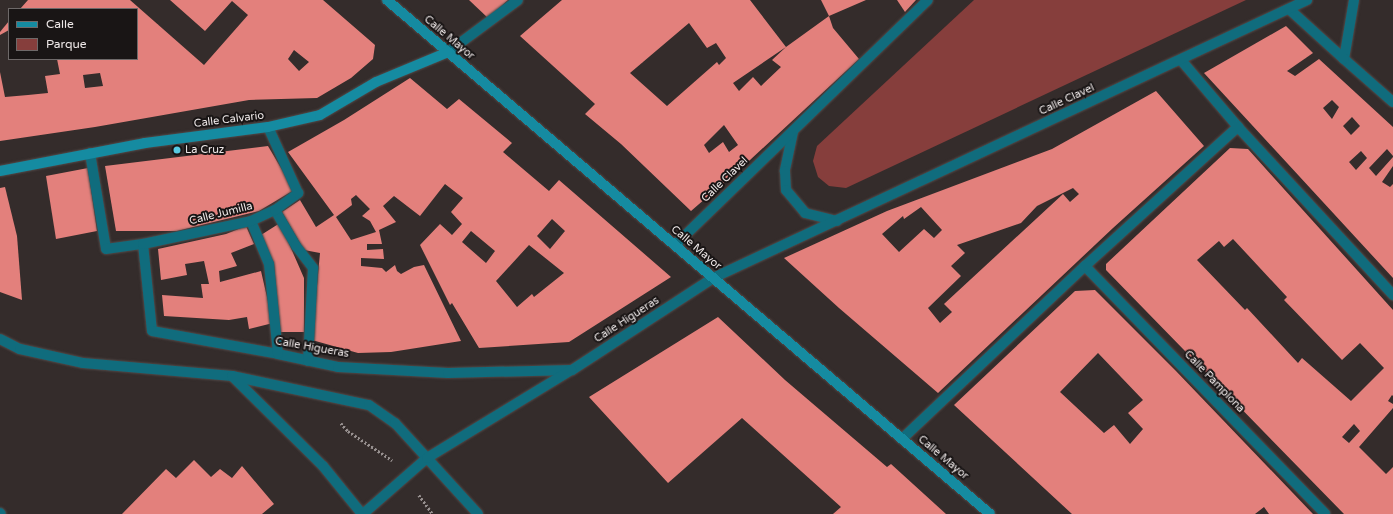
<!DOCTYPE html>
<html>
<head>
<meta charset="utf-8">
<style>
  body { margin:0 }
  #map { position:relative; width:1393px; height:514px; overflow:hidden; background:#342c2b; font-family:"Varela Round",sans-serif }
  div>[style] { position:absolute }
  [style*='--x'] { left:calc(var(--x)*1px); top:calc(var(--y)*1px); width:calc(var(--w)*1px); rotate:calc(var(--a)*1deg) }
  .green>* { inset:0; background:#863e3c }
  .building>* { inset:0; background:#e3807c }
  .path>* { height:2.5px; margin-top:-1.25px; transform-origin:0; background:repeating-linear-gradient(90deg,#97908f 0 2px,transparent 0 4px) }
  .roads { filter:drop-shadow(0 0 1px #524a49) drop-shadow(0 0 1px #524a49) }
  .minor>* { height:10px; margin:-5px; padding:0 5px; transform-origin:5px; border-radius:5px; background:#106c7d }
  .secondary>* { height:10px; margin:-5px; padding:0 5px; transform-origin:5px; border-radius:5px; background:#158ba1 }
  .dots>* { width:11px; height:11px; translate:-50% -50%; box-sizing:border-box; border:2px solid #191515; border-radius:50% }
  span { translate:-50% -50%; white-space:nowrap; text-align:center; line-height:1.15; -webkit-text-stroke:4px #191515; paint-order:stroke }
  .street-label { font-size:11px; color:#eee8e8 }
  .poi-label { font-size:11px; color:#eee8e8 }
  .left { translate:0 -50%; text-align:left }
  .legend { position:absolute; left:8px; top:8px; width:130px; height:52px; box-sizing:border-box; background:#191515; border:1px solid #6e6969; margin:0; padding:5px 7px; list-style:none; font-size:12px; color:#eee8e8 }
  .legend li { display:flex; align-items:center; gap:8px; height:20px }
  .legend b { width:20px; border:1px solid #6e6969 }
</style>
</head>
<body>
<div id="map">
  <div class="green">
    <div style="clip-path:polygon(974px 0,1246px 0,846px 188px,829px 186px,818px 177px,813px 161px,817px 146px)"></div>
  </div>
  <div class="building">
    <div style="clip-path:polygon(evenodd,28px 0,130px 0,204px 65px,248px 15px,232px 1px,205px 31px,170px 0,323px 0,375px 45px,373px 59px,351px 78px,317px 98px,249px 100px,95px 127px,0 141px,0 72px,5px 97px,28px 95px,48px 93px,45px 76px,60px 74px,57px 59px,137px 59px,137px 9px,20px 9px,28px 0,294px 50px,309px 62px,299px 71px,288px 59px,294px 50px,28px 0,100px 73px,103px 86px,85px 88px,83px 75px,100px 73px)"></div>
    <div style="clip-path:polygon(469px 0,508px 0,488px 18px)"></div>
    <div style="clip-path:polygon(evenodd,562px 0,750px 0,786px 47px,733px 83px,739px 91px,753px 77px,761px 86px,781px 67px,772px 60px,786px 47px,829px 16px,833px 28px,859px 59px,750px 160px,691px 211px,621px 144px,585px 114px,595px 104px,520px 36px,562px 0,689px 23px,707px 48px,716px 43px,726px 58px,719px 65px,717px 62px,667px 106px,630px 73px,689px 23px,562px 0,724px 125px,738px 145px,729px 152px,723px 142px,709px 153px,704px 145px,724px 125px)"></div>
    <div style="clip-path:polygon(821px 0,866px 0,829px 16px)"></div>
    <div style="clip-path:polygon(897px 0,916px 0,905px 12px)"></div>
    <div style="clip-path:polygon(9px 21px,9px 30px,0 35px,0 32px)"></div>
    <div style="clip-path:polygon(evenodd,1286px 26px,1313px 53px,1287px 71px,1295px 76px,1319px 59px,1393px 127px,1393px 156px,1387px 149px,1369px 168px,1376px 176px,1393px 157px,1393px 166px,1382px 182px,1390px 187px,1393px 184px,1393px 278px,1204px 73px,1286px 26px,1332px 100px,1339px 107px,1332px 119px,1323px 108px,1332px 100px,1286px 26px,1352px 117px,1360px 126px,1351px 135px,1343px 126px,1352px 117px,1286px 26px,1361px 151px,1367px 158px,1356px 170px,1349px 162px,1361px 151px)"></div>
    <div style="clip-path:polygon(evenodd,410px 78px,447px 109px,459px 99px,512px 143px,503px 152px,549px 191px,559px 180px,671px 277px,569px 342px,479px 348px,452px 303px,450px 305px,420px 245px,440px 224px,452px 235px,462px 224px,451px 212px,463px 198px,445px 184px,420px 216px,394px 196px,383px 206px,396px 222px,379px 230px,382px 244px,367px 244px,367px 250px,383px 249px,384px 259px,361px 258px,361px 266px,382px 268px,386px 272px,395px 265px,397px 271px,401px 274px,414px 267px,424px 265px,461px 341px,391px 352px,358px 353px,312px 340px,320px 253px,304px 250px,282px 212px,300px 200px,316px 227px,334px 215px,288px 152px,344px 120px,410px 78px,356px 195px,370px 209px,362px 216px,370px 221px,376px 232px,351px 240px,336px 217px,352px 205px,351px 199px,356px 195px,410px 78px,552px 219px,565px 231px,550px 249px,537px 236px,552px 219px,410px 78px,471px 231px,495px 251px,486px 263px,462px 242px,471px 231px,410px 78px,529px 245px,564px 273px,534px 297px,532px 294px,517px 307px,496px 281px,529px 245px)"></div>
    <div style="clip-path:polygon(evenodd,1156px 91px,1204px 146px,1113px 228px,938px 393px,839px 308px,784px 258px,887px 211px,1052px 149px,1156px 91px,1073px 188px,1079px 194px,1070px 202px,1063px 194px,944px 304px,952px 312px,940px 323px,928px 308px,961px 276px,951px 266px,965px 253px,957px 245px,1021px 223px,1037px 206px,1073px 188px,1156px 91px,921px 207px,942px 230px,934px 238px,924px 229px,899px 252px,882px 234px,903px 216px,904px 219px,921px 207px)"></div>
    <div style="clip-path:polygon(268px 146px,294px 190px,259px 211px,177px 231px,116px 231px,105px 166px)"></div>
    <div style="clip-path:polygon(evenodd,1230px 148px,1248px 149px,1393px 310px,1393px 396px,1392px 395px,1388px 401px,1393px 404px,1393px 408px,1359px 447px,1386px 474px,1393px 467px,1393px 514px,1344px 514px,1106px 270px,1106px 264px,1230px 148px,1233px 239px,1287px 297px,1284px 300px,1342px 360px,1360px 343px,1384px 368px,1351px 401px,1302px 358px,1298px 363px,1247px 308px,1245px 310px,1197px 260px,1219px 241px,1224px 247px,1233px 239px,1230px 148px,1354px 424px,1360px 431px,1349px 443px,1342px 437px,1354px 424px)"></div>
    <div style="clip-path:polygon(88px 168px,97px 231px,56px 239px,46px 176px)"></div>
    <div style="clip-path:polygon(5px 187px,17px 236px,22px 300px,0 292px,0 188px)"></div>
    <div style="clip-path:polygon(280px 223px,304px 278px,304px 332px,279px 332px,274px 264px,261px 235px)"></div>
    <div style="clip-path:polygon(246px 226px,254px 244px,231px 253px,237px 266px,219px 271px,220px 282px,261px 271px,273px 323px,249px 329px,247px 317px,229px 320px,164px 316px,162px 295px,203px 298px,201px 284px,209px 284px,204px 261px,185px 264px,187px 275px,161px 280px,158px 249px,226px 234px)"></div>
    <div style="clip-path:polygon(evenodd,1095px 290px,1176px 371px,1313px 514px,1269px 514px,1264px 507px,1255px 514px,1072px 514px,954px 405px,1075px 291px,1095px 290px,1098px 353px,1143px 400px,1128px 413px,1143px 429px,1130px 444px,1114px 425px,1104px 433px,1060px 392px,1098px 353px)"></div>
    <div style="clip-path:polygon(718px 317px,785px 380px,887px 467px,891px 464px,946px 514px,833px 514px,841px 507px,742px 418px,668px 483px,589px 397px)"></div>
    <div style="clip-path:polygon(194px 460px,211px 477px,220px 469px,232px 478px,242px 466px,274px 504px,262px 514px,122px 514px,166px 469px,176px 478px)"></div>
  </div>
  <div class="path">
    <div style="--x:341;--y:423;--w:11;--a:49"></div>
    <div style="--x:348;--y:431;--w:53;--a:33.4"></div>
    <div style="--x:419;--y:495;--w:24;--a:54"></div>
  </div>
  <div class="roads">
    <div class="minor">
      <div style="--x:1354;--y:0;--w:60;--a:99.6"></div>
      <div style="--x:1344;--y:59;--w:65;--a:41.3"></div>
      <div style="--x:1289;--y:9;--w:74;--a:42.3"></div>
      <div style="--x:448;--y:52;--w:87;--a:-36.6"></div>
      <div style="--x:1181;--y:60;--w:88;--a:49.6"></div>
      <div style="--x:1238;--y:127;--w:229;--a:47.3"></div>
      <div style="--x:793;--y:132;--w:40;--a:102"></div>
      <div style="--x:785;--y:171;--w:19;--a:87"></div>
      <div style="--x:786;--y:190;--w:30;--a:50"></div>
      <div style="--x:805;--y:213;--w:33;--a:14"></div>
      <div style="--x:90;--y:153;--w:97;--a:80.5"></div>
      <div style="--x:106;--y:249;--w:37;--a:-8"></div>
      <div style="--x:143;--y:244;--w:87;--a:84.1"></div>
      <div style="--x:152;--y:331;--w:128;--a:10.3"></div>
      <div style="--x:278;--y:354;--w:61;--a:12.2"></div>
      <div style="--x:338;--y:367;--w:110;--a:3.1"></div>
      <div style="--x:448;--y:373;--w:124;--a:-1.4"></div>
      <div style="--x:572;--y:370;--w:168;--a:-33.1"></div>
      <div style="--x:713;--y:278;--w:656;--a:-25.08"></div>
      <div style="--x:275;--y:210;--w:42;--a:59.7"></div>
      <div style="--x:296;--y:246;--w:28;--a:52"></div>
      <div style="--x:313;--y:268;--w:93;--a:93.1"></div>
      <div style="--x:251;--y:221;--w:47;--a:67.3"></div>
      <div style="--x:269;--y:264;--w:90;--a:84.3"></div>
      <div style="--x:143;--y:244;--w:110;--a:-12"></div>
      <div style="--x:251;--y:221;--w:26;--a:-25"></div>
      <div style="--x:275;--y:210;--w:29;--a:-36"></div>
      <div style="--x:298;--y:193;--w:72;--a:-114.4"></div>
      <div style="--x:675;--y:245;--w:352;--a:-44.1"></div>
      <div style="--x:1085;--y:266;--w:345;--a:45.9"></div>
      <div style="--x:0;--y:339;--w:22;--a:27"></div>
      <div style="--x:20;--y:349;--w:65;--a:12.5"></div>
      <div style="--x:83;--y:363;--w:150;--a:5"></div>
      <div style="--x:232;--y:376;--w:140;--a:12"></div>
      <div style="--x:369;--y:405;--w:32;--a:35"></div>
      <div style="--x:395;--y:423;--w:123;--a:47.6"></div>
      <div style="--x:232;--y:376;--w:128;--a:44.7"></div>
      <div style="--x:323;--y:466;--w:62;--a:50.9"></div>
      <div style="--x:902;--y:439;--w:252;--a:-43.4"></div>
      <div style="--x:1085;--y:266;--w:207;--a:-42.3"></div>
      <div style="--x:0;--y:513;--w:1;--a:45"></div>
      <div style="--x:363;--y:514;--w:85;--a:-41.2"></div>
      <div style="--x:427;--y:458;--w:169;--a:-31.4"></div>
    </div>
    <div class="secondary">
      <div style="--x:387;--y:0;--w:792;--a:40.44"></div>
      <div style="--x:0;--y:171;--w:148;--a:-10.9"></div>
      <div style="--x:145;--y:143;--w:124;--a:-7.4"></div>
      <div style="--x:268;--y:127;--w:53;--a:-13"></div>
      <div style="--x:320;--y:115;--w:65;--a:-30.5"></div>
      <div style="--x:376;--y:82;--w:78;--a:-22.6"></div>
    </div>
  </div>
  <div class="dots">
    <div style="left:177px;top:150px;background:#57c9e2"></div>
  </div>
  <div class="street-label">
    <span style="left:449px;top:38px;rotate:40deg">Calle Mayor</span>
    <span style="left:1067px;top:100px;rotate:-25deg">Calle Clavel</span>
    <span style="left:229px;top:120px;rotate:-7deg">Calle Calvario</span>
    <span style="left:725px;top:180px;rotate:-44deg">Calle Clavel</span>
    <span style="left:221px;top:214px;rotate:-14deg">Calle Jumilla</span>
    <span style="left:696px;top:248px;rotate:40deg">Calle Mayor</span>
    <span style="left:627px;top:320px;rotate:-33deg">Calle Higueras</span>
    <span style="left:312px;top:348px;rotate:10deg">Calle Higueras</span>
    <span style="left:1214px;top:382px;rotate:46deg">Calle Pamplona</span>
    <span style="left:943px;top:458px;rotate:40deg">Calle Mayor</span>
  </div>
  <div class="poi-label">
    <span class="left" style="left:185px;top:150px">La Cruz</span>
  </div>
  <ul class="legend">
  <li><b style="height:5px;background:#158ba1"></b>Calle</li>
  <li><b style="height:11px;background:#863e3c"></b>Parque</li>
  </ul>
</div>
</body>
</html>
